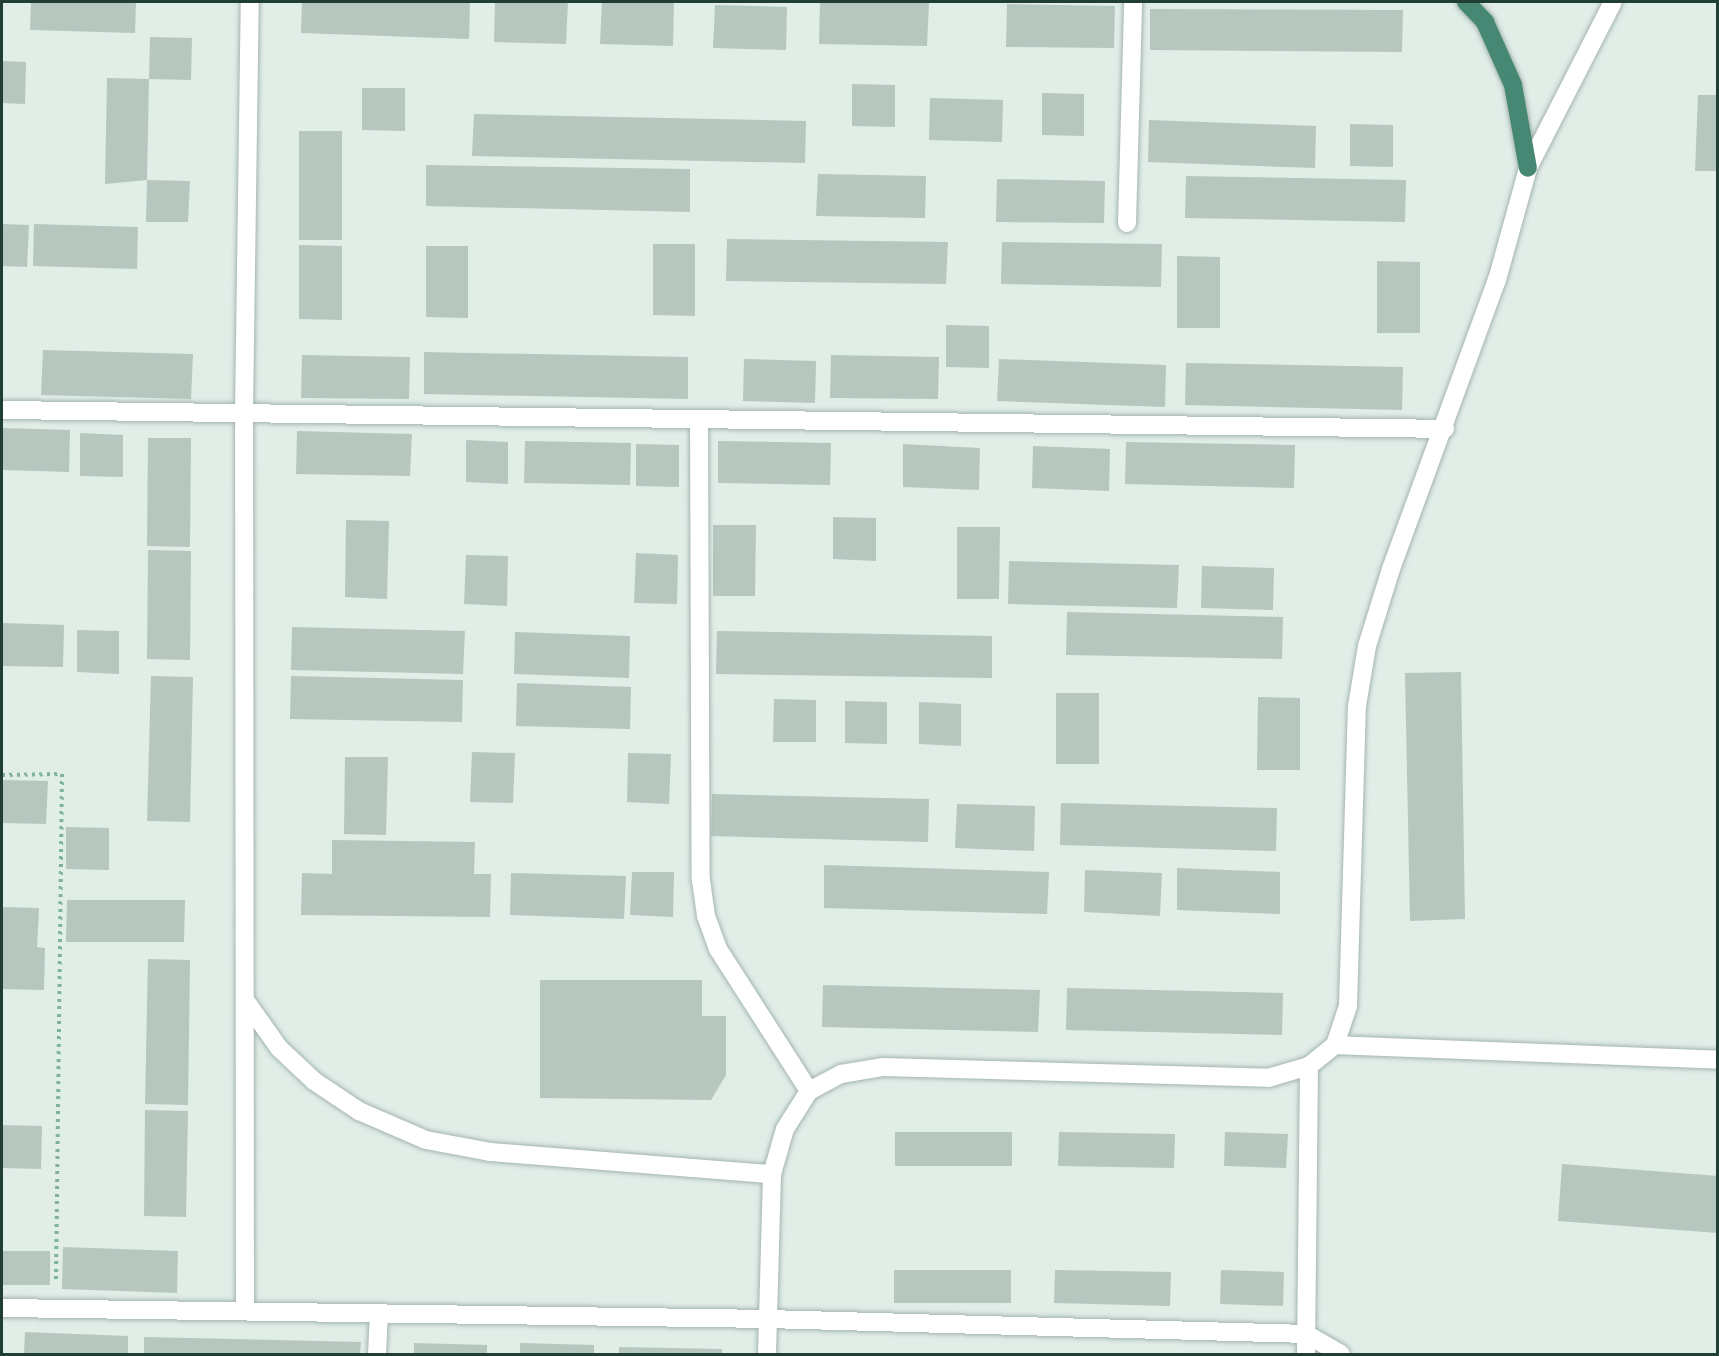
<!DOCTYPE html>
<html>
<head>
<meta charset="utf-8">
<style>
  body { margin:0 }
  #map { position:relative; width:1719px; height:1356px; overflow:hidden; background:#e1ede7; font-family:"Sofia Sans Condensed",sans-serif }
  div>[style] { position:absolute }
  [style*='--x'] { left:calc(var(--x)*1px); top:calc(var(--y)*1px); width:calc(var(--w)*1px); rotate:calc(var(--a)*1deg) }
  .building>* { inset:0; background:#b6c7bf }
  .path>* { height:4px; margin-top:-2px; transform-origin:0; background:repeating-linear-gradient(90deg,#7fb29f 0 3px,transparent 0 7.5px) }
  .roads { filter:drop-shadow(0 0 2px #a3b5ae) drop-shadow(0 0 2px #a3b5ae) }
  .service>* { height:18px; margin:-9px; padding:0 9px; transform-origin:9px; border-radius:9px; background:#fff }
  .minor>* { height:18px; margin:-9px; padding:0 9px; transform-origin:9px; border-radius:9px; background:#fff }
  .tertiary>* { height:18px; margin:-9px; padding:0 9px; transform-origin:9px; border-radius:9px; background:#fff }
  .trunk>* { height:18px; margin:-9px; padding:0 9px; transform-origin:9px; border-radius:9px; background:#468874 }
  span { translate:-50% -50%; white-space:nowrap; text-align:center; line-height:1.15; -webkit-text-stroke:6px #f2f9f5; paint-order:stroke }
  .frame { position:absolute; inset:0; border:3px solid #203e34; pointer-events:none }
</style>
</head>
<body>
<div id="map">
  <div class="building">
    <div style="clip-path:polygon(31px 2px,136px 2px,135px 33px,30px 30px)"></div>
    <div style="clip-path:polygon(302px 2px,470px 2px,469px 39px,301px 33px)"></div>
    <div style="clip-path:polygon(495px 2px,568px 2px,566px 44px,494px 42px)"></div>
    <div style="clip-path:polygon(602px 2px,674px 3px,673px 46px,600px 44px)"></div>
    <div style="clip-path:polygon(820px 2px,929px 3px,927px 46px,819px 44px)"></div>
    <div style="clip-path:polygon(1007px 4px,1115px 6px,1114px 48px,1006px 47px)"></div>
    <div style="clip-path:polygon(715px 5px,787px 7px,786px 50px,713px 48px)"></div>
    <div style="clip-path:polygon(1150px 9px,1403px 10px,1402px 52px,1150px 50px)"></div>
    <div style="clip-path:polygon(150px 37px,192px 38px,191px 80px,149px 79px)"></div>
    <div style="clip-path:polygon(2px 61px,26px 62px,25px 104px,2px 103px)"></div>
    <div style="clip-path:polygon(107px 78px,149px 79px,147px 180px,190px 181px,188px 222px,146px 222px,147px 180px,105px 184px)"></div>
    <div style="clip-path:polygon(852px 84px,895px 85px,895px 127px,852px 126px)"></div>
    <div style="clip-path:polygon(362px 88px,405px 88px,405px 131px,362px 130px)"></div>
    <div style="clip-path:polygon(1042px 93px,1084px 94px,1084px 136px,1042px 135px)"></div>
    <div style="clip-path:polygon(1698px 95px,1718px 95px,1718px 171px,1695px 171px)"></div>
    <div style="clip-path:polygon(930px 98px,1003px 100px,1002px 142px,929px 140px)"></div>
    <div style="clip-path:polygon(474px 114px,806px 121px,805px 163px,472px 156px)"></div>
    <div style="clip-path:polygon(1149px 120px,1316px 126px,1315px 168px,1148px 162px)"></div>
    <div style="clip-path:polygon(1350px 124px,1393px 125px,1393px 167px,1350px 166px)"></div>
    <div style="clip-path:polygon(299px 131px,342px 131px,342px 240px,299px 240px)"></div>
    <div style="clip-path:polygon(426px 165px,690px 169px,690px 212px,426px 206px)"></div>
    <div style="clip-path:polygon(818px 174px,926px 176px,925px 218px,816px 216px)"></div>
    <div style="clip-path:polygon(1186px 176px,1406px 180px,1405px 222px,1185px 218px)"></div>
    <div style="clip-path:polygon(997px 179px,1105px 181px,1104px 223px,996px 222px)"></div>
    <div style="clip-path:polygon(2px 224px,29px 225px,27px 267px,2px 266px)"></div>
    <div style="clip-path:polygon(34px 224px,138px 227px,137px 269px,33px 266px)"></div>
    <div style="clip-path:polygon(727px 239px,948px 242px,946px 284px,726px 281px)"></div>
    <div style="clip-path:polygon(1002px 242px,1162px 244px,1161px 287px,1001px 284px)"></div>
    <div style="clip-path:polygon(653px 244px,695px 244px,695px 316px,653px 315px)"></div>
    <div style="clip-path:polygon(299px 245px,342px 246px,342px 320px,299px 319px)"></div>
    <div style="clip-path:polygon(426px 246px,468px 246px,468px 318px,426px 317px)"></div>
    <div style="clip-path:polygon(1177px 256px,1220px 257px,1220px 328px,1177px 328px)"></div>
    <div style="clip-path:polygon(1377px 261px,1420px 262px,1420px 333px,1377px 333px)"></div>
    <div style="clip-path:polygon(946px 325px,989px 326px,989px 368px,946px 367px)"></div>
    <div style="clip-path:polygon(43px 350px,193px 354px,191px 399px,41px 395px)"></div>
    <div style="clip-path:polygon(424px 352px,688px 357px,688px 399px,424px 394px)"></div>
    <div style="clip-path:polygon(302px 355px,410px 357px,409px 399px,301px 398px)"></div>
    <div style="clip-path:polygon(831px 355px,939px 357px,938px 399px,830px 398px)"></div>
    <div style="clip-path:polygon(744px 359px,816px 361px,815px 403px,743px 401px)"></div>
    <div style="clip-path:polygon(999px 359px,1166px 365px,1165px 407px,997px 401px)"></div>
    <div style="clip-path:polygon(1186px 363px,1403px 367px,1402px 410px,1185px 405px)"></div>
    <div style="clip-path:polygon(2px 428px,70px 430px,69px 472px,2px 470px)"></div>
    <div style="clip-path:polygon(297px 431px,412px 434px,410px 476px,296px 474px)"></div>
    <div style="clip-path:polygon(80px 433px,123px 435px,123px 477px,80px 476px)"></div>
    <div style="clip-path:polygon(148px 438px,191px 438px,190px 547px,147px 546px)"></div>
    <div style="clip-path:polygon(466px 440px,508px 442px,508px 484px,466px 482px)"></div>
    <div style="clip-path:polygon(525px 441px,631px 443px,630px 485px,524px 483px)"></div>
    <div style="clip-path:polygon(718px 441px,831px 443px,830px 485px,718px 483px)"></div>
    <div style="clip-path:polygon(1126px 442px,1295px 445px,1294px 488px,1125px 484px)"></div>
    <div style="clip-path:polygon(636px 444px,679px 445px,679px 487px,636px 486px)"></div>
    <div style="clip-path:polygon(903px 444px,980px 448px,979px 490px,903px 487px)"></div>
    <div style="clip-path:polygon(1033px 446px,1110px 449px,1109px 491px,1032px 488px)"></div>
    <div style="clip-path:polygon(833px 517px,876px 518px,876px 561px,833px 559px)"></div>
    <div style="clip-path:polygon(346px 520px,389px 521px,387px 599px,345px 597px)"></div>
    <div style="clip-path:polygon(713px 525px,756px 525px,755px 596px,713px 596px)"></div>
    <div style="clip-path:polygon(957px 527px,1000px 527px,999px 599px,957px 599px)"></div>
    <div style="clip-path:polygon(148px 550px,191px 551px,190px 660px,147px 659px)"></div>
    <div style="clip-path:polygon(636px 553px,678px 555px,677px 604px,634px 603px)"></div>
    <div style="clip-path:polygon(466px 555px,508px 556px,507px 606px,464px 604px)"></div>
    <div style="clip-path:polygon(1009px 561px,1179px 565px,1177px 608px,1008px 604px)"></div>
    <div style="clip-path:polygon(1202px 566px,1274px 568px,1273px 610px,1201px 608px)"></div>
    <div style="clip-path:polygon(1067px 612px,1283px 617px,1282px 659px,1066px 655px)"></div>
    <div style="clip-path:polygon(2px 623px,64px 625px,63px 667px,2px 666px)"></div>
    <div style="clip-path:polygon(292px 627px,465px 631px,463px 674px,291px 670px)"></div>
    <div style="clip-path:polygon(77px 630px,119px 631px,119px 674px,77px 672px)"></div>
    <div style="clip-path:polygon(717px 631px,992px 636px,992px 678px,716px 674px)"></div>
    <div style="clip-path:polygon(515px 632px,630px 636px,629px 678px,514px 674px)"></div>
    <div style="clip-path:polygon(1461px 672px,1465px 919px,1410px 921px,1405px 673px)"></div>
    <div style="clip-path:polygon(151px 676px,193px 677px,190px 822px,147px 821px)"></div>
    <div style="clip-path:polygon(291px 676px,463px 680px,462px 722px,290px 719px)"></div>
    <div style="clip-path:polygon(517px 683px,631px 687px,630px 729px,516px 726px)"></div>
    <div style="clip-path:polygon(1056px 693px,1099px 693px,1099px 764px,1056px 764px)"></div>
    <div style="clip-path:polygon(1258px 697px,1300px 698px,1300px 770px,1257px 770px)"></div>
    <div style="clip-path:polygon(774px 699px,816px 700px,816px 742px,773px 742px)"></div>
    <div style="clip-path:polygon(845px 701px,887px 702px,887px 744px,845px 743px)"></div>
    <div style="clip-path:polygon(919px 702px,961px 704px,961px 746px,919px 744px)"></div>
    <div style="clip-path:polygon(472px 752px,515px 753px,513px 803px,470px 802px)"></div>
    <div style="clip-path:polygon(628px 753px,671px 754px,669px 804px,627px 802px)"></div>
    <div style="clip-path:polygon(345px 757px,388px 757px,386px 835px,344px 834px)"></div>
    <div style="clip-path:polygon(2px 780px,48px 781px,46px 824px,2px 823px)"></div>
    <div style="clip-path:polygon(712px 794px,929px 799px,928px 842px,711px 836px)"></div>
    <div style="clip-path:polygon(1061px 803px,1277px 808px,1276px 851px,1060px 845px)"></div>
    <div style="clip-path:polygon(957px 804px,1035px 806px,1034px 851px,955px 848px)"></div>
    <div style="clip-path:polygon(66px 827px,109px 828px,109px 870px,66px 869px)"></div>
    <div style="clip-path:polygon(332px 840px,475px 842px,474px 874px,491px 874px,490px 917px,301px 915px,302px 873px,332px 874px)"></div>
    <div style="clip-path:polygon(824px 865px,1049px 872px,1047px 914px,824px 908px)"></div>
    <div style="clip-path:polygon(1177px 868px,1280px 872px,1280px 914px,1177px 910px)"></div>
    <div style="clip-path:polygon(1085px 870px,1162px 873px,1160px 916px,1084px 912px)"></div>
    <div style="clip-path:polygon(632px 872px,674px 872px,673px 917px,630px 915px)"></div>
    <div style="clip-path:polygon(511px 873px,626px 876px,624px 919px,510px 915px)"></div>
    <div style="clip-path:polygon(67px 900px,185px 900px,184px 942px,66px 942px)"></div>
    <div style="clip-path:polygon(2px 907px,39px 908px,37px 947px,45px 948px,44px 990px,2px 989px)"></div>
    <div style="clip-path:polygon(148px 959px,190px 960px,188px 1105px,145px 1104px)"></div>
    <div style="clip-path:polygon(540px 980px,702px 980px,702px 1016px,726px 1016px,726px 1075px,711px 1100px,540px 1098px)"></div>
    <div style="clip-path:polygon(823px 985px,1040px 990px,1038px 1032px,822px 1027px)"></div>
    <div style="clip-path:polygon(1067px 988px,1283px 993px,1282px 1035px,1066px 1030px)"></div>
    <div style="clip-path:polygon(145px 1110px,188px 1111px,186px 1217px,144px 1216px)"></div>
    <div style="clip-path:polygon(2px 1125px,42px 1126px,41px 1169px,2px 1168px)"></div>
    <div style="clip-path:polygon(895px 1132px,1012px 1132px,1012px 1166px,895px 1166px)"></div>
    <div style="clip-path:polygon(1059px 1132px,1175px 1134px,1174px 1168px,1058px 1166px)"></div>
    <div style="clip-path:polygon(1225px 1132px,1288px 1134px,1286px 1168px,1224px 1166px)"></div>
    <div style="clip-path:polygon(1562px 1164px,1718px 1176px,1718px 1233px,1558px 1221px)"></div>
    <div style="clip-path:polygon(63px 1247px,178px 1251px,177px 1293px,62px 1289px)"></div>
    <div style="clip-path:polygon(2px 1251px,50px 1251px,50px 1285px,2px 1285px)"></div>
    <div style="clip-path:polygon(894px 1270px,1011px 1270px,1011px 1303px,894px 1303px)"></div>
    <div style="clip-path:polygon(1055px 1270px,1171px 1272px,1170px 1306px,1054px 1303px)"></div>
    <div style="clip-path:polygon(1221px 1270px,1284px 1272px,1283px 1306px,1220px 1304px)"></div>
    <div style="clip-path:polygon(25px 1332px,128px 1336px,128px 1354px,24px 1354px)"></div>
    <div style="clip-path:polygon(144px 1337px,361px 1342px,360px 1354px,144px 1354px)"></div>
    <div style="clip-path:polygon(414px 1343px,487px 1345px,487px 1354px,414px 1354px)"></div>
    <div style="clip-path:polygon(520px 1343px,594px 1345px,594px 1354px,520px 1354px)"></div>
    <div style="clip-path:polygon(619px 1347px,722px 1349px,722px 1354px,619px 1354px)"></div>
  </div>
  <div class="path">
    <div style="--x:2;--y:775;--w:60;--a:-1"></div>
    <div style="--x:62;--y:774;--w:506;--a:90.68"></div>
  </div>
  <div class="roads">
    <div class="service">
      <div style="--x:1306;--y:1334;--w:40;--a:29.7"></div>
    </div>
    <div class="minor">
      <div style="--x:1127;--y:223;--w:221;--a:-88.4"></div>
      <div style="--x:2;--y:410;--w:1443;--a:0.75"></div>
      <div style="--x:699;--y:420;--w:460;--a:89.8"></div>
      <div style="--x:701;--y:880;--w:36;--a:82"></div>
      <div style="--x:706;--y:916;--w:35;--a:70"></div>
      <div style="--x:718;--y:949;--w:169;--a:57.3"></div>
      <div style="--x:245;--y:1000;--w:59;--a:54.7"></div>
      <div style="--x:279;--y:1048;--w:48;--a:43.3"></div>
      <div style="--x:314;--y:1081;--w:54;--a:33.7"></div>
      <div style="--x:359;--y:1111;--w:73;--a:23.4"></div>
      <div style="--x:426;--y:1140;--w:65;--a:10.6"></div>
      <div style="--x:490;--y:1152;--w:283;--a:4.5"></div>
      <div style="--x:1335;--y:1045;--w:383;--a:2.2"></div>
      <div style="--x:2;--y:1308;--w:765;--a:0.82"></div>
      <div style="--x:767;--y:1319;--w:539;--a:1.59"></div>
      <div style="--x:245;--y:1310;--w:897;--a:-90.06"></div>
      <div style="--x:244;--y:413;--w:411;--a:-89.2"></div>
      <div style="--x:377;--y:1354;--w:41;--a:-87.2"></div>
      <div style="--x:1306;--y:1354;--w:288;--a:-89.4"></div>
    </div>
    <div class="tertiary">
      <div style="--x:767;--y:1354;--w:180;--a:-88.4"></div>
      <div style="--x:772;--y:1174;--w:47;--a:-73.9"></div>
      <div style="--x:785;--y:1129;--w:45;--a:-57.7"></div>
      <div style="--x:809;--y:1091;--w:36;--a:-28"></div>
      <div style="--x:841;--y:1074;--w:43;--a:-9.5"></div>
      <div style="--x:883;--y:1067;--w:385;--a:1.6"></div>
      <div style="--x:1268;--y:1078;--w:43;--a:-16.3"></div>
      <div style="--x:1309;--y:1066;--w:33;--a:-39"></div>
      <div style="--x:1335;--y:1045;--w:41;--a:-71.6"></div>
      <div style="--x:1348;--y:1006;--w:300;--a:-88.3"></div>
      <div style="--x:1357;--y:706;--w:61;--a:-80.5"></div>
      <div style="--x:1367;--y:646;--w:81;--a:-72.7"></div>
      <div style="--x:1391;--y:569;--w:308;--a:-69.9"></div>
      <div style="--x:1497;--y:280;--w:116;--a:-74.5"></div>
      <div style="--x:1528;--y:168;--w:186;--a:-62.9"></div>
    </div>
    <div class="trunk">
      <div style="--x:1466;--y:2;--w:28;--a:46"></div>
      <div style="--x:1485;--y:22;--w:69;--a:66"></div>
      <div style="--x:1513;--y:85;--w:84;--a:79.8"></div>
    </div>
  </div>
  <div class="frame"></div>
</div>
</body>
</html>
